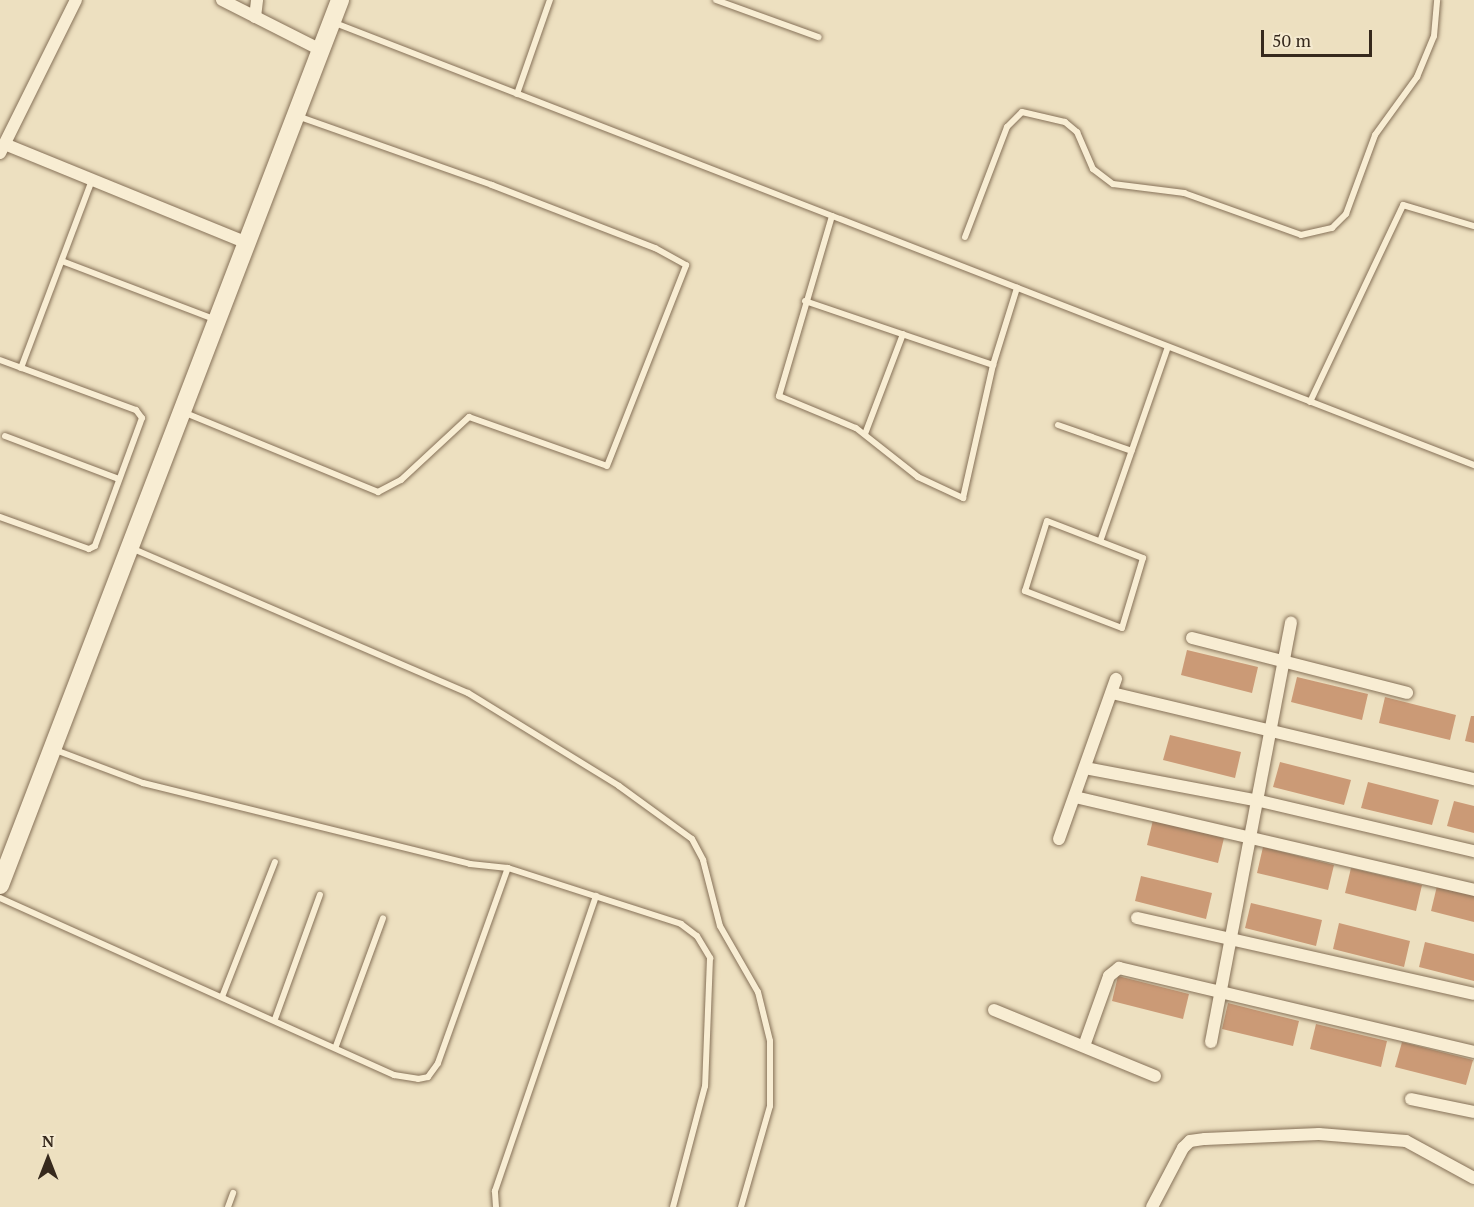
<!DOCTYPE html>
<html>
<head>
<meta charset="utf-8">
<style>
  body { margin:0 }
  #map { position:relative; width:1474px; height:1207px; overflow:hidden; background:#ede0c0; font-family:"PT Serif",serif }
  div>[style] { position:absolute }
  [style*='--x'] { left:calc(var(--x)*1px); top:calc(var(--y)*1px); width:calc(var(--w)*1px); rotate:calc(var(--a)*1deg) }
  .building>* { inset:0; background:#cb9a76 }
  .roads { filter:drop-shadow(0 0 2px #867158) drop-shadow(0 0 2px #867158) }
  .service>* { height:6px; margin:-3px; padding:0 3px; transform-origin:3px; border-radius:3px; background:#f8edd3 }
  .minor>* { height:12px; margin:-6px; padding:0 6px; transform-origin:6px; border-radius:6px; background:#f8edd3 }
  .secondary>* { height:18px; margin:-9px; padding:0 9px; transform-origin:9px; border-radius:9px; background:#f8edd3 }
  span { translate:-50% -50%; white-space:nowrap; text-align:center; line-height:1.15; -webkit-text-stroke:4.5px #f5ead0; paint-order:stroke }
  .north { position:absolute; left:18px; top:1129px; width:60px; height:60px; -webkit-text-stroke:4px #f5ead0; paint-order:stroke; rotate:0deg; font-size:16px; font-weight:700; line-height:24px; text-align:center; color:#36291d }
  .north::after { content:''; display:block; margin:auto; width:21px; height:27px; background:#36291d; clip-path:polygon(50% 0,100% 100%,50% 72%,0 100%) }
  .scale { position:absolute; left:1261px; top:30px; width:111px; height:27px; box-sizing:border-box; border:3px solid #36291d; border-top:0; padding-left:8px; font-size:18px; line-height:21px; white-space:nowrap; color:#36291d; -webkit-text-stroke:4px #f5ead0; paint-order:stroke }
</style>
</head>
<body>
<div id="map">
  <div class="building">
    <div style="clip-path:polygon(1187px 650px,1258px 667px,1252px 693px,1181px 675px)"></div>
    <div style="clip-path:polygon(1297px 677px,1368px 694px,1362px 720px,1291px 702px)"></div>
    <div style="clip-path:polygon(1385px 697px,1456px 715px,1450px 740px,1379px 723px)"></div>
    <div style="clip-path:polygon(1471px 716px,1474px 716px,1474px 743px,1465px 741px)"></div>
    <div style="clip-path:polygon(1170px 735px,1241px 752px,1235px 778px,1163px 760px)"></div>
    <div style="clip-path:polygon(1280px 762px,1351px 780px,1344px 805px,1273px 787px)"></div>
    <div style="clip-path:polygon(1368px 782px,1439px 800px,1432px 825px,1361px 808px)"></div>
    <div style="clip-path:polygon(1454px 801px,1474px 806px,1474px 833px,1447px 826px)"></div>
    <div style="clip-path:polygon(1153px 820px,1224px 838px,1218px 863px,1147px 845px)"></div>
    <div style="clip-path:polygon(1263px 847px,1334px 865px,1328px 890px,1257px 873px)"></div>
    <div style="clip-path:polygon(1351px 868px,1422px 885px,1416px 911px,1345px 893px)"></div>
    <div style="clip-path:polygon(1141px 876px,1212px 893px,1206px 919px,1135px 901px)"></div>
    <div style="clip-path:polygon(1437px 886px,1474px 895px,1474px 922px,1431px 911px)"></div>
    <div style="clip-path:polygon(1251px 903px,1322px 920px,1316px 946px,1245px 928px)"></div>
    <div style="clip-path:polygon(1339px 923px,1410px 941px,1404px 967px,1333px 949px)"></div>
    <div style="clip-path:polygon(1425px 942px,1474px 954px,1474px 981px,1419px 967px)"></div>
    <div style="clip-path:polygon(1118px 976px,1189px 994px,1183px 1019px,1112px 1001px)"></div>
    <div style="clip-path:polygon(1228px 1003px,1299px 1021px,1293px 1046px,1222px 1029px)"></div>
    <div style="clip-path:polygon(1316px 1024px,1387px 1041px,1381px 1067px,1310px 1049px)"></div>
    <div style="clip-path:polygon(1402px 1042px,1473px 1060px,1466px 1085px,1395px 1067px)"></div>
  </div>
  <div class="roads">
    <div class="service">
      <div style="--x:716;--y:0;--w:109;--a:19.9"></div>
      <div style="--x:335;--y:23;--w:1222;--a:21.21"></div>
      <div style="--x:517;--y:94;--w:100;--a:-70.7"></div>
      <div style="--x:832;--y:216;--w:188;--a:106.4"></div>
      <div style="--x:779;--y:396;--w:83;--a:22.6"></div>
      <div style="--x:856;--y:428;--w:79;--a:38.3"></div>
      <div style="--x:918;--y:477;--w:50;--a:25"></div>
      <div style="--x:963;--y:498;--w:136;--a:-77.3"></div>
      <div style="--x:993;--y:365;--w:81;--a:-72.7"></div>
      <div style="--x:965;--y:237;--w:118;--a:-69.1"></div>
      <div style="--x:1007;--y:127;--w:21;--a:-45"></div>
      <div style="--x:1022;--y:112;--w:44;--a:13.1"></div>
      <div style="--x:1065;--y:122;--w:16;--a:40"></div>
      <div style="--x:1077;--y:132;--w:40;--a:66.6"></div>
      <div style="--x:1093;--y:169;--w:25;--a:37"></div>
      <div style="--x:1113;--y:184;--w:72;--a:7.2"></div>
      <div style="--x:1184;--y:193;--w:124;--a:19.7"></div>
      <div style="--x:1301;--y:235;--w:32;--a:-13"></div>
      <div style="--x:1332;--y:228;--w:20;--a:-45"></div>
      <div style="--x:1346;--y:214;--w:84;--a:-69.8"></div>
      <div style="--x:1375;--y:135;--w:72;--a:-54.1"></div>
      <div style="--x:1417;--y:77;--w:44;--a:-67.5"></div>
      <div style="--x:1434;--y:36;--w:36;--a:-85"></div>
      <div style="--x:62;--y:261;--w:163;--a:20.9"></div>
      <div style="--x:805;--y:301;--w:199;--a:18.8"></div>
      <div style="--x:0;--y:360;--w:145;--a:20.2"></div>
      <div style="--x:136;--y:410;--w:10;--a:53"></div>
      <div style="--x:142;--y:418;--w:136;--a:110.2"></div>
      <div style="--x:95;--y:546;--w:7;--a:153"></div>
      <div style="--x:89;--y:549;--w:95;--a:-160.2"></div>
      <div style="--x:21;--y:368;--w:201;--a:-69.3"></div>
      <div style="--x:1310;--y:402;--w:218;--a:-64.7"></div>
      <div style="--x:1403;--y:205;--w:74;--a:16.5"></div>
      <div style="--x:183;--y:412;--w:211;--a:22.3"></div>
      <div style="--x:378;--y:492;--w:26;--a:-28"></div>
      <div style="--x:401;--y:480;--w:93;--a:-42.8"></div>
      <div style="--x:469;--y:417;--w:146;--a:19.5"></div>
      <div style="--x:607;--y:466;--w:216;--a:-68.5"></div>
      <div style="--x:686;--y:265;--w:35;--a:-151"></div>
      <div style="--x:655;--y:248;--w:175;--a:-158.9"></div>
      <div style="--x:492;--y:185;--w:207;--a:-160.5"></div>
      <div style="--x:1058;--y:425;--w:78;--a:19.4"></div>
      <div style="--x:865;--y:434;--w:107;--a:-69.2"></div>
      <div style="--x:5;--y:436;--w:122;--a:20.7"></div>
      <div style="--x:1047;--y:521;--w:103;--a:21.1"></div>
      <div style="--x:1143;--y:558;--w:73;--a:106.7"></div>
      <div style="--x:1122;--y:628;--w:104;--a:-159.1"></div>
      <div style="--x:1025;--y:591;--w:73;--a:-72.6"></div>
      <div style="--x:1101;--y:539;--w:203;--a:-70.8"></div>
      <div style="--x:131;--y:548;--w:367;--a:23.3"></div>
      <div style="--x:468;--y:693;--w:177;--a:31.6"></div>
      <div style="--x:619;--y:786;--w:90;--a:36"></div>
      <div style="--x:692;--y:839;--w:24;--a:62"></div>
      <div style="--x:703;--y:860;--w:68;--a:75.6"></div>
      <div style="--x:720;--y:926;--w:76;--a:60.1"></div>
      <div style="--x:758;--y:992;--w:50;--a:76.2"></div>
      <div style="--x:770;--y:1041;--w:65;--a:90"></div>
      <div style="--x:770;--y:1106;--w:105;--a:106"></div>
      <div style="--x:53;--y:749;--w:96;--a:20.7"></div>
      <div style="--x:143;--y:783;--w:337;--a:13.9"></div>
      <div style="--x:470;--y:864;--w:38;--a:6"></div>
      <div style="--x:508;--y:868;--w:182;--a:17.9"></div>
      <div style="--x:681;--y:924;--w:20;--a:37"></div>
      <div style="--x:697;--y:936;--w:26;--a:59"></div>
      <div style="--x:710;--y:958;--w:128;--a:92.2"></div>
      <div style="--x:705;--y:1086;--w:125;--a:104.8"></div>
      <div style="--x:0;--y:898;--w:432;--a:24.2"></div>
      <div style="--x:394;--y:1075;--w:24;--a:9"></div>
      <div style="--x:418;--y:1079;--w:10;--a:-11"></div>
      <div style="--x:428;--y:1077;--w:17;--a:-54"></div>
      <div style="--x:438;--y:1063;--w:207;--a:-70.3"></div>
      <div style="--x:222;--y:997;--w:145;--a:-68.6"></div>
      <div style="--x:275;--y:1019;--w:132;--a:-70.1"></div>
      <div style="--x:336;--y:1046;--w:136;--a:-69.8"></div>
      <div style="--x:228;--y:1207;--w:15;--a:-70"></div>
      <div style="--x:496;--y:1207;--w:16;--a:-94"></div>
      <div style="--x:495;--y:1191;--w:312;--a:-71.1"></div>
    </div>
    <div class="minor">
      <div style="--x:222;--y:0;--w:111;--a:26.8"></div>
      <div style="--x:255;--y:17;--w:17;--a:-83"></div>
      <div style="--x:7;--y:145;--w:259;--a:22.2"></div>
      <div style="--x:0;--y:153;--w:171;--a:-63.6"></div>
      <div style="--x:1192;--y:638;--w:222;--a:14.3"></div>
      <div style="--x:1112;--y:693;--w:372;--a:13.4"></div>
      <div style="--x:1085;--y:768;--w:178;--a:10.7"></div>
      <div style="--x:1260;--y:801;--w:220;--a:13.2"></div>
      <div style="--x:1075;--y:797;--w:410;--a:13.1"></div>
      <div style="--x:1059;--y:839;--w:170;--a:-70.4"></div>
      <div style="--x:1137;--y:918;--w:345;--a:12.7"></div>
      <div style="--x:994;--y:1010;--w:174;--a:22.3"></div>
      <div style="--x:1211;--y:1042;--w:427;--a:-79.2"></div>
      <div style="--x:1084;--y:1046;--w:74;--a:-70.3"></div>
      <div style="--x:1109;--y:976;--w:13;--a:-39"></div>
      <div style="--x:1119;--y:968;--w:365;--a:13.3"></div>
      <div style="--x:1411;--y:1099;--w:64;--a:11.7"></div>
      <div style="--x:1152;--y:1207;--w:67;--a:-62.3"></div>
      <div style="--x:1183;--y:1148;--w:10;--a:-45"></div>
      <div style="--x:1190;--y:1141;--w:15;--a:-8"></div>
      <div style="--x:1205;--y:1139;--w:114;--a:-2.5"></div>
      <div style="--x:1319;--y:1134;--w:87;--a:4.6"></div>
      <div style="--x:1406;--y:1141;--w:77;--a:28.6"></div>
    </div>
    <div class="secondary">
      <div style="--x:0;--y:885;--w:948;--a:-68.98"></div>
    </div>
  </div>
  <div class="north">N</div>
  <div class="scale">50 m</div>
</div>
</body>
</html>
